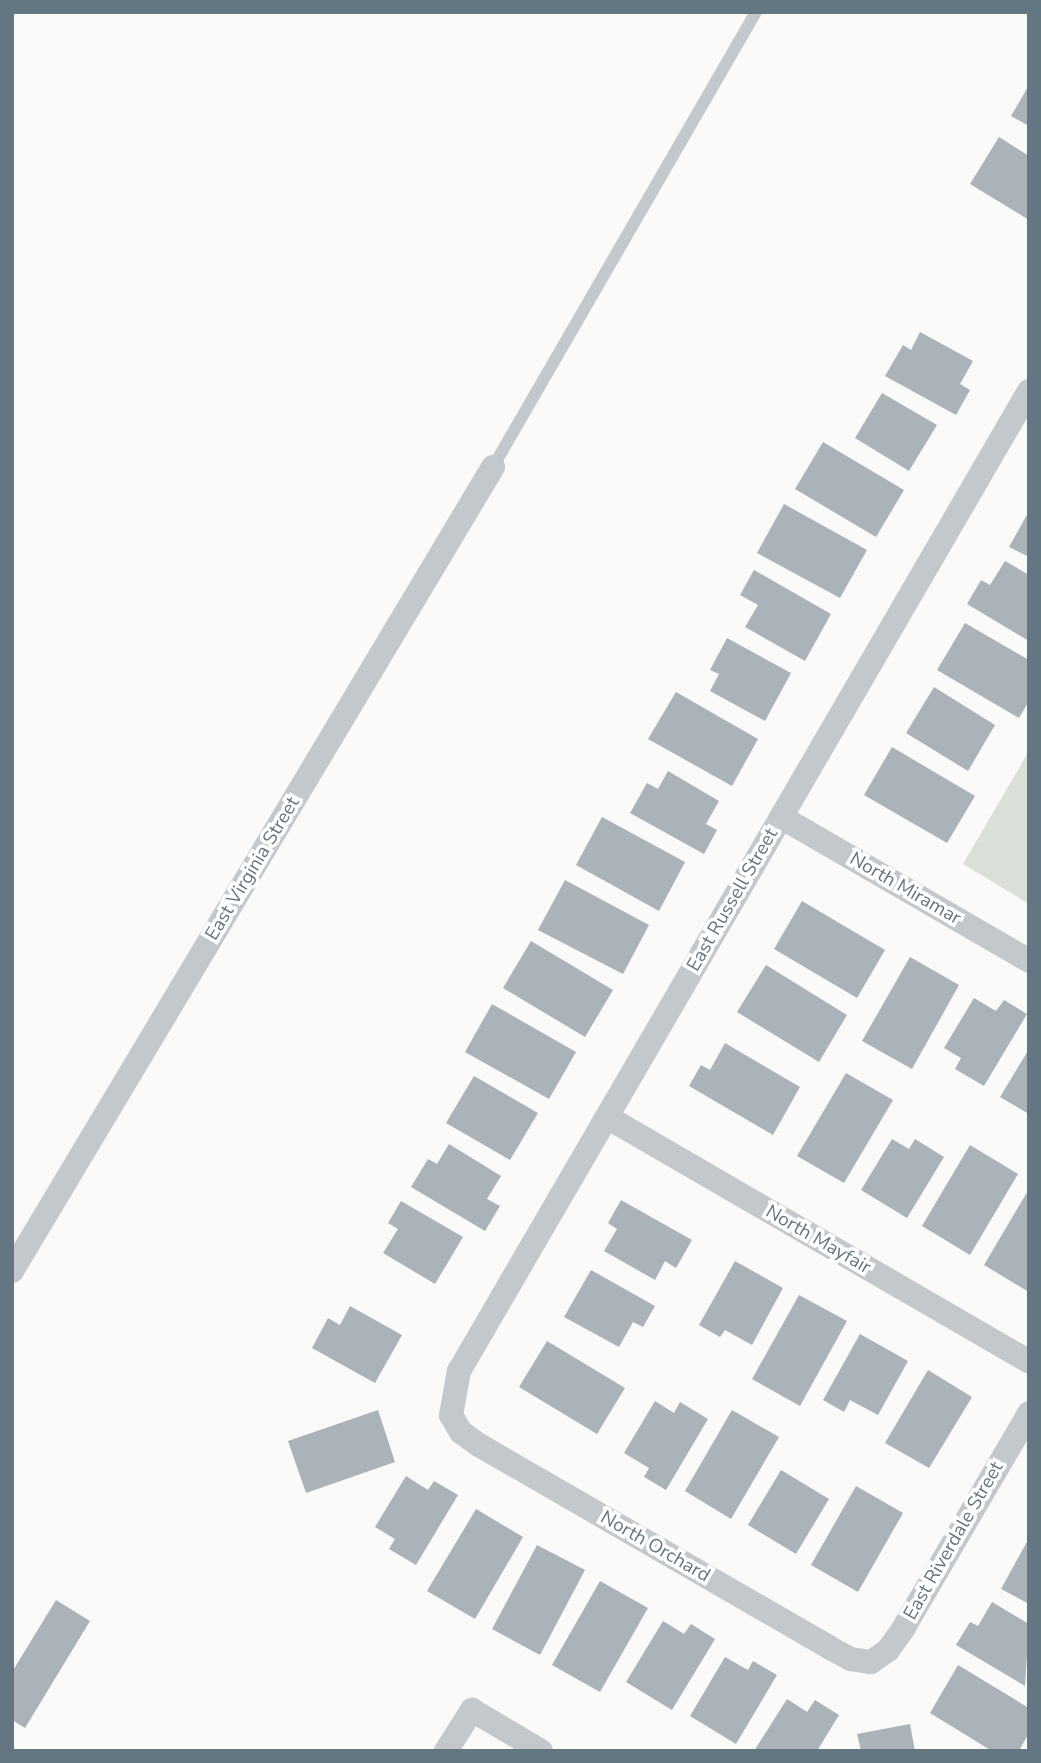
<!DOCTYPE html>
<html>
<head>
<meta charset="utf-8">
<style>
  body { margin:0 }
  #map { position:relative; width:1041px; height:1763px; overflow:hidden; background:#fafaf8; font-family:"Nunito Sans",sans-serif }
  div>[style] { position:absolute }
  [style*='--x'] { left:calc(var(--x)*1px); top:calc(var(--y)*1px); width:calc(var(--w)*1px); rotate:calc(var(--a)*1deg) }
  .green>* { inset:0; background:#dadfd7 }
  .building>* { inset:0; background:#aab3b9 }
  .service>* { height:12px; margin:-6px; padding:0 6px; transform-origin:6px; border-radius:6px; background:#c3c8cc }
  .minor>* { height:24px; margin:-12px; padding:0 12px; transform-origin:12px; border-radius:12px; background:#c3c8cc }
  span { translate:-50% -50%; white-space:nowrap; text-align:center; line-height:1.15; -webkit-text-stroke:7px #fff; paint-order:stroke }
  .street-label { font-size:19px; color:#657683 }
  .frame { position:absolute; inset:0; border:14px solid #657683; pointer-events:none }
</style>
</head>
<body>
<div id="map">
  <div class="green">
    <div style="clip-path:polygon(1029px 751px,1029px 904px,963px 864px)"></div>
  </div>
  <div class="building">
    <div style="clip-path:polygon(1029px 85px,1029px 126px,1011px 116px)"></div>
    <div style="clip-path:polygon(999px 137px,1029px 156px,1029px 220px,970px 184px)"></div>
    <div style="clip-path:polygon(920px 332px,973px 361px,960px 384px,970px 390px,956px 415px,885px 376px,903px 345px,911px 350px)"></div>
    <div style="clip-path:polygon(882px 393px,937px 425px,909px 471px,855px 438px)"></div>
    <div style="clip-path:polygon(823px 442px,904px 490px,876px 537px,795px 489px)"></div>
    <div style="clip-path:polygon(784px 504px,867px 550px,840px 598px,757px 553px)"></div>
    <div style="clip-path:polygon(1029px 511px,1029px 557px,1009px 547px)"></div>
    <div style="clip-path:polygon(1005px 561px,1029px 575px,1029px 641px,967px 604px,981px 580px,990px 585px)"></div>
    <div style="clip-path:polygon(754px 570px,831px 614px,805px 661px,745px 627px,758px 605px,740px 595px)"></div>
    <div style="clip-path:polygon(965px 623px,1029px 660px,1029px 701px,1019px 718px,937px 670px)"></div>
    <div style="clip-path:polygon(727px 638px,791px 673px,765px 721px,710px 691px,719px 674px,710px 670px)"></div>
    <div style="clip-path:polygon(934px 687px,995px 725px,968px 771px,906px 733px)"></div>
    <div style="clip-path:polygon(676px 692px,758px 739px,732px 786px,648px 739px)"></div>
    <div style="clip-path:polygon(892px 747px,975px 796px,947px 843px,864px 795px)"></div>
    <div style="clip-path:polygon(668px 771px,719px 801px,706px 824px,717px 830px,704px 854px,630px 813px,647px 783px,658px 789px)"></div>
    <div style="clip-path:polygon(602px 817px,685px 862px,659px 911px,576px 865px)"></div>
    <div style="clip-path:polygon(565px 880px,649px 925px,623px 974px,538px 930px)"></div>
    <div style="clip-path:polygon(802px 901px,885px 950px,857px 998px,774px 949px)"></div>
    <div style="clip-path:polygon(531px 941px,613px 990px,585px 1037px,503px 988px)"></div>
    <div style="clip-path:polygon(910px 957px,959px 985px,912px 1069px,862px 1041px)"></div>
    <div style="clip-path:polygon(766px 965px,847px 1015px,819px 1062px,737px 1012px)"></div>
    <div style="clip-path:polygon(974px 998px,996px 1011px,1004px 1000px,1027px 1014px,984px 1086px,955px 1069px,961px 1058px,944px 1048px)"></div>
    <div style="clip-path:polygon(492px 1004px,576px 1052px,549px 1099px,465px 1052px)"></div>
    <div style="clip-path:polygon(725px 1043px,800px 1087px,773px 1135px,689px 1086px,701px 1065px,710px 1070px)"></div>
    <div style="clip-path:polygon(1029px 1049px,1029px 1114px,1000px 1097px)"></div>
    <div style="clip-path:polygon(846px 1073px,893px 1100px,844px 1183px,797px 1156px)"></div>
    <div style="clip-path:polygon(474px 1076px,538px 1113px,510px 1160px,446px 1123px)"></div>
    <div style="clip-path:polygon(892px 1139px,909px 1149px,915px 1139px,944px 1157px,907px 1218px,861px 1190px)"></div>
    <div style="clip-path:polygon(449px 1144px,501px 1176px,487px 1199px,500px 1206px,485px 1231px,411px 1187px,428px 1159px,437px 1164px)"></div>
    <div style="clip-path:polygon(970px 1145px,1018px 1174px,970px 1255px,922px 1226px)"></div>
    <div style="clip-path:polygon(1029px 1189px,1029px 1292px,984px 1265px)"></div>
    <div style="clip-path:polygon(621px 1200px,692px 1240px,676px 1268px,665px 1261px,655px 1280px,604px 1251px,617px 1229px,608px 1223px)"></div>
    <div style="clip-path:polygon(401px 1201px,463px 1237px,435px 1284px,383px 1253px,398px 1229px,388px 1223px)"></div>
    <div style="clip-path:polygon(735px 1261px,783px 1288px,752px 1345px,725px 1330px,720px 1337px,699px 1325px)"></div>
    <div style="clip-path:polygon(591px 1270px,655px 1306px,643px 1327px,633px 1322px,619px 1347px,564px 1317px)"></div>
    <div style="clip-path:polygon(799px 1295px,847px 1321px,800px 1406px,752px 1379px)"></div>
    <div style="clip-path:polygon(350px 1306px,402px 1335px,375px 1383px,312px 1348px,328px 1318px,340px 1325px)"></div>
    <div style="clip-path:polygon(860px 1334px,908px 1361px,878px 1415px,850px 1400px,844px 1412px,823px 1400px)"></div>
    <div style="clip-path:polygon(547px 1341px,625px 1388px,597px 1434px,519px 1387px)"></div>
    <div style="clip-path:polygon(928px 1370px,972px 1397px,929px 1468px,885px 1443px)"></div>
    <div style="clip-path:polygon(655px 1401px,674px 1413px,680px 1402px,708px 1419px,666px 1490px,644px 1477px,649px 1468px,624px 1453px)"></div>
    <div style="clip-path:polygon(378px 1410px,395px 1462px,306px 1493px,288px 1441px)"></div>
    <div style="clip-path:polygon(732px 1410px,779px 1437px,731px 1519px,685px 1491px)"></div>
    <div style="clip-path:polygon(781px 1470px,829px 1499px,796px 1554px,748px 1525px)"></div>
    <div style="clip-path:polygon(406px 1476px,428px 1490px,434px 1481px,458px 1495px,416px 1565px,389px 1549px,395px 1539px,375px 1527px)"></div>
    <div style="clip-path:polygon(856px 1486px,903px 1513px,858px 1592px,811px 1565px)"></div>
    <div style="clip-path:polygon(476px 1509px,523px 1537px,475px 1619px,427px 1591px)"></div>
    <div style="clip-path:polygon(1029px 1538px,1029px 1604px,1001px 1589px)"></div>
    <div style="clip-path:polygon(537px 1545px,585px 1570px,540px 1655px,492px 1629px)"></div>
    <div style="clip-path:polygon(600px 1581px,648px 1608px,600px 1692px,552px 1665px)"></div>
    <div style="clip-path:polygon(56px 1600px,90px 1621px,25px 1728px,12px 1720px,12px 1672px)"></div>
    <div style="clip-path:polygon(992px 1602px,1029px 1624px,1025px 1686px,956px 1645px,970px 1622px,978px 1626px)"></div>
    <div style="clip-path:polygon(663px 1621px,684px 1634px,691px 1624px,715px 1639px,672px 1710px,626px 1682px)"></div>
    <div style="clip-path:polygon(725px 1657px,748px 1670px,753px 1661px,777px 1675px,736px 1744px,690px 1716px)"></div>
    <div style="clip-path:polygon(958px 1665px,1029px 1708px,1029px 1733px,1019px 1751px,992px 1751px,930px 1713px)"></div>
    <div style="clip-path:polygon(787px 1699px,807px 1712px,815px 1700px,839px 1715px,817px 1751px,754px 1751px)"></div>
    <div style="clip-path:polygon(910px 1724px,915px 1751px,861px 1751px,857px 1734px)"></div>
  </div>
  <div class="service">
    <div style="--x:493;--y:467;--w:526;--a:-59.97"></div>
  </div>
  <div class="minor">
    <div style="--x:1029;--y:391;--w:1134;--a:120.18"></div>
    <div style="--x:459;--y:1371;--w:45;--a:100.3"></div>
    <div style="--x:451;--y:1415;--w:20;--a:60"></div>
    <div style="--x:461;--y:1432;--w:22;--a:36"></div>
    <div style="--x:479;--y:1445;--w:405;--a:30"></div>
    <div style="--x:830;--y:1648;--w:24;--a:28"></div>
    <div style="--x:851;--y:1659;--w:20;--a:9"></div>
    <div style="--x:871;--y:1662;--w:21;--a:-35"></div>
    <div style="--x:888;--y:1650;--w:26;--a:-54"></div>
    <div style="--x:903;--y:1629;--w:250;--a:-59.7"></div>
    <div style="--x:781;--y:817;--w:287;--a:30.1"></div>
    <div style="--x:607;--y:1117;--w:488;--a:30.1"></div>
    <div style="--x:12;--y:1271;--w:937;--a:-59.11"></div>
    <div style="--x:446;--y:1751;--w:49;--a:-57.6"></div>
    <div style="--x:472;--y:1710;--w:80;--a:30.7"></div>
  </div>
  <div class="street-label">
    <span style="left:253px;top:869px;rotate:-59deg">East Virginia Street</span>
    <span style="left:905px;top:889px;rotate:30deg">North Miramar</span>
    <span style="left:733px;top:900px;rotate:-60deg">East Russell Street</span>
    <span style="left:818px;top:1240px;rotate:30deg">North Mayfair</span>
    <span style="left:954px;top:1541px;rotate:-60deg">East Riverdale Street</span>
    <span style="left:655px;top:1547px;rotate:30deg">North Orchard</span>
  </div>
  <div class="frame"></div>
</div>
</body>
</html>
